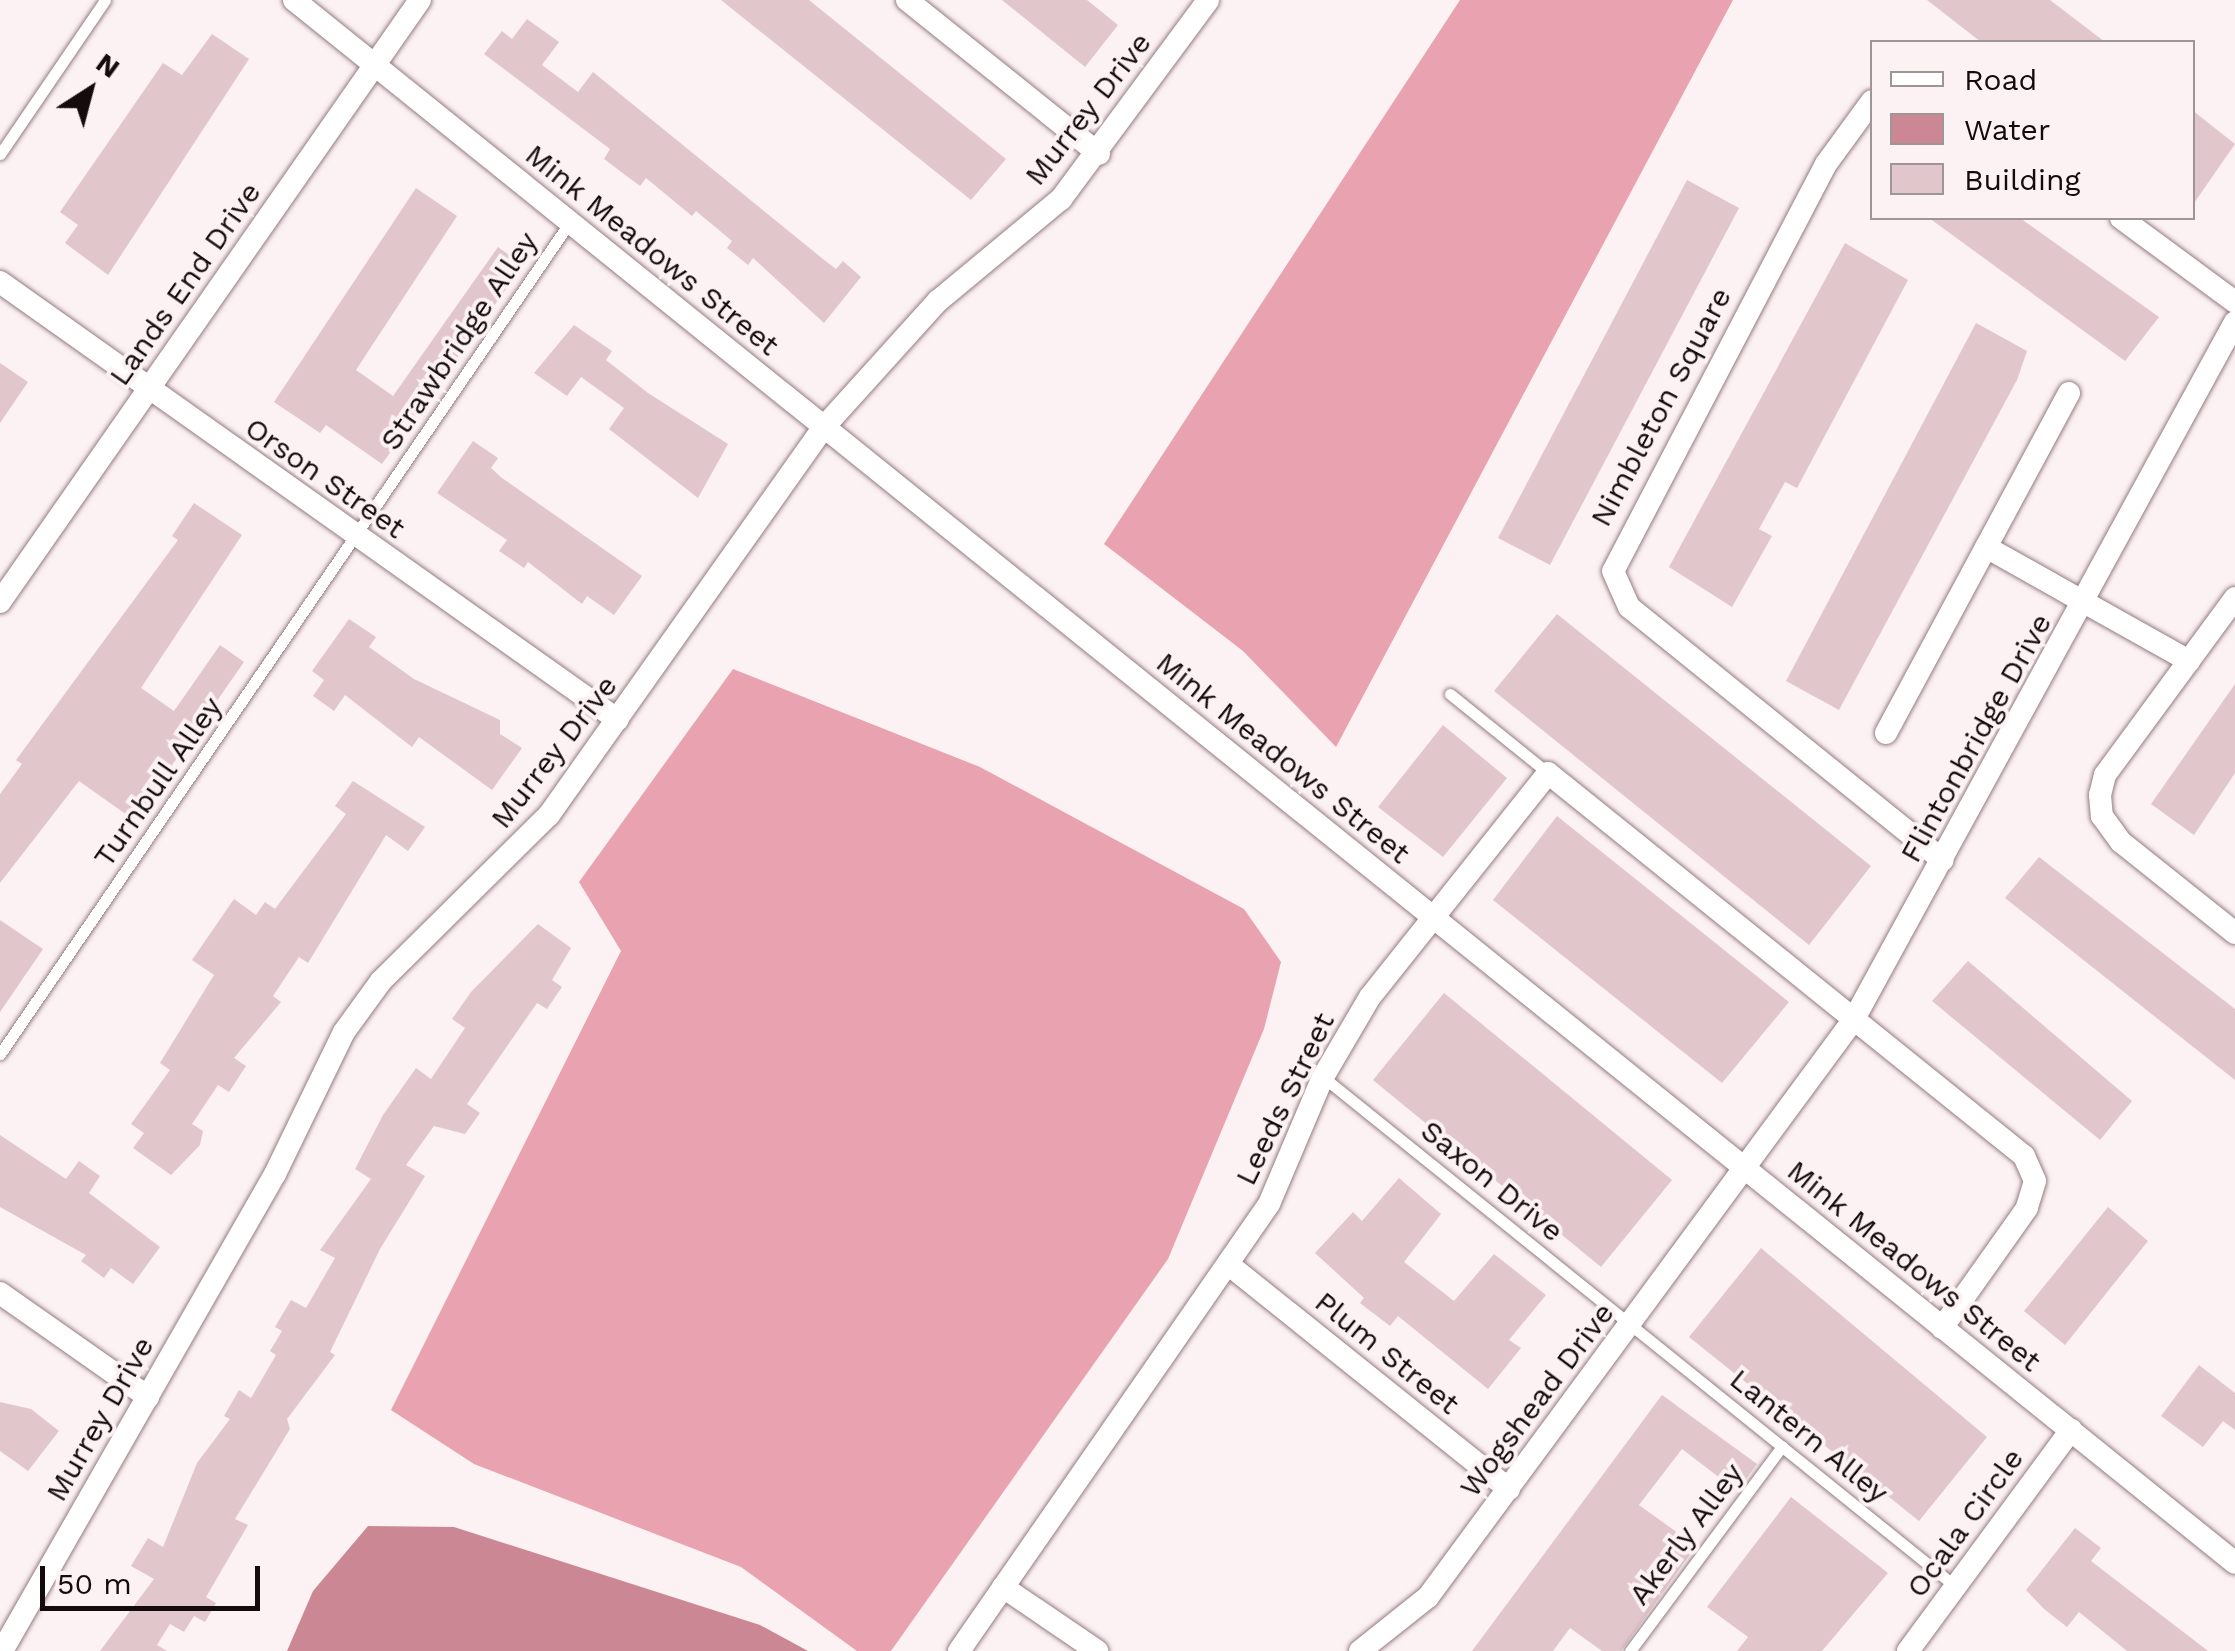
<!DOCTYPE html>
<html>
<head>
<meta charset="utf-8">
<style>
  body { margin:0 }
  #map { position:relative; width:2235px; height:1651px; overflow:hidden; background:#fcf1f3; font-family:"Work Sans",sans-serif }
  div>[style] { position:absolute }
  [style*='--x'] { left:calc(var(--x)*1px); top:calc(var(--y)*1px); width:calc(var(--w)*1px); rotate:calc(var(--a)*1deg) }
  .forest>* { inset:0; background:#e9a3b0 }
  .water>* { inset:0; background:#cb8894 }
  .building>* { inset:0; background:#e1c7cb }
  .roads { filter:drop-shadow(0 0 2px #947c80) drop-shadow(0 0 2px #947c80) }
  .service>* { height:11px; margin:-5.5px; padding:0 5.5px; transform-origin:5.5px; border-radius:5.5px; background:#fff }
  .minor>* { height:22px; margin:-11px; padding:0 11px; transform-origin:11px; border-radius:11px; background:#fff }
  span { translate:-50% -50%; white-space:nowrap; text-align:center; line-height:1.15; -webkit-text-stroke:8px #fcf1f3; paint-order:stroke }
  .street-label { font-size:30px; color:#140b0d }
  .legend { position:absolute; left:1870px; top:40px; width:325px; height:180px; box-sizing:border-box; background:#fcf1f3; border:2px solid #9f9597; margin:0; padding:12px 18px; list-style:none; font-size:30px; color:#140b0d }
  .legend li { display:flex; align-items:center; gap:20px; height:50px }
  .legend b { width:50px; border:2px solid #9f9597 }
  .north { position:absolute; left:40px; top:40px; width:100px; height:100px; -webkit-text-stroke:8px #fcf1f3; paint-order:stroke; rotate:36deg; font-size:28px; font-weight:700; line-height:40px; text-align:center; color:#140b0d }
  .north::after { content:''; display:block; margin:auto; width:35px; height:45px; background:#140b0d; clip-path:polygon(50% 0,100% 100%,50% 72%,0 100%) }
  .scale { position:absolute; left:40px; top:1566px; width:220px; height:45px; box-sizing:border-box; border:5px solid #140b0d; border-top:0; padding-left:12px; font-size:30px; line-height:35px; white-space:nowrap; color:#140b0d; -webkit-text-stroke:8px #fcf1f3; paint-order:stroke }
</style>
</head>
<body>
<div id="map">
  <div class="forest">
    <div style="clip-path:polygon(1460px 0,1733px 0,1336px 747px,1243px 651px,1104px 544px)"></div>
    <div style="clip-path:polygon(733px 669px,980px 767px,1244px 909px,1281px 962px,1264px 1029px,1168px 1259px,891px 1651px,857px 1651px,741px 1567px,474px 1464px,391px 1410px,621px 951px,579px 882px)"></div>
  </div>
  <div class="water">
    <div style="clip-path:polygon(368px 1526px,454px 1527px,760px 1625px,808px 1651px,287px 1651px,313px 1591px)"></div>
  </div>
  <div class="building">
    <div style="clip-path:polygon(721px 0,809px 0,1006px 159px,971px 200px)"></div>
    <div style="clip-path:polygon(1002px 0,1087px 0,1118px 25px,1085px 67px)"></div>
    <div style="clip-path:polygon(1927px 0,2050px 0,2105px 42px,1981px 42px)"></div>
    <div style="clip-path:polygon(527px 19px,559px 42px,542px 65px,578px 92px,593px 72px,823px 259px,836px 269px,843px 261px,861px 277px,824px 323px,753px 258px,748px 265px,727px 248px,732px 241px,696px 211px,692px 216px,646px 178px,640px 186px,604px 159px,610px 149px,484px 54px,502px 31px,512px 39px)"></div>
    <div style="clip-path:polygon(212px 34px,249px 59px,108px 275px,65px 243px,78px 225px,60px 212px,163px 63px,182px 75px)"></div>
    <div style="clip-path:polygon(2192px 110px,2235px 144px,2192px 206px)"></div>
    <div style="clip-path:polygon(1687px 180px,1739px 208px,1550px 565px,1498px 538px)"></div>
    <div style="clip-path:polygon(416px 188px,457px 216px,356px 370px,393px 396px,498px 247px,523px 265px,382px 464px,326px 425px,320px 433px,274px 402px)"></div>
    <div style="clip-path:polygon(1929px 218px,2020px 218px,2159px 317px,2125px 361px)"></div>
    <div style="clip-path:polygon(1845px 243px,1908px 280px,1797px 488px,1785px 482px,1759px 529px,1772px 536px,1732px 607px,1669px 567px)"></div>
    <div style="clip-path:polygon(1976px 323px,2027px 351px,2017px 380px,1839px 710px,1786px 681px)"></div>
    <div style="clip-path:polygon(574px 325px,612px 351px,606px 360px,648px 393px,728px 444px,698px 498px,609px 429px,624px 408px,581px 377px,567px 396px,534px 373px)"></div>
    <div style="clip-path:polygon(0 363px,28px 382px,0 423px)"></div>
    <div style="clip-path:polygon(473px 441px,498px 458px,491px 468px,502px 478px,642px 576px,614px 615px,587px 596px,582px 604px,528px 562px,524px 568px,499px 551px,507px 540px,437px 493px)"></div>
    <div style="clip-path:polygon(194px 503px,242px 535px,141px 688px,174px 711px,220px 645px,244px 662px,134px 820px,79px 781px,0 883px,0 794px,22px 764px,16px 760px,178px 540px,172px 536px)"></div>
    <div style="clip-path:polygon(1557px 614px,1871px 866px,1809px 945px,1494px 691px)"></div>
    <div style="clip-path:polygon(349px 619px,376px 637px,369px 647px,414px 679px,500px 720px,500px 734px,522px 748px,492px 790px,419px 737px,412px 747px,345px 695px,334px 711px,313px 696px,324px 680px,312px 671px)"></div>
    <div style="clip-path:polygon(2235px 684px,2235px 773px,2194px 835px,2151px 804px)"></div>
    <div style="clip-path:polygon(1443px 725px,1507px 778px,1443px 857px,1378px 807px)"></div>
    <div style="clip-path:polygon(353px 781px,425px 827px,408px 851px,386px 835px,308px 963px,299px 957px,273px 996px,281px 1002px,234px 1058px,246px 1066px,229px 1092px,218px 1085px,192px 1124px,203px 1131px,200px 1145px,171px 1175px,133px 1148px,144px 1133px,131px 1124px,170px 1070px,160px 1063px,214px 975px,192px 960px,234px 899px,256px 915px,265px 902px,275px 909px,346px 814px,335px 806px)"></div>
    <div style="clip-path:polygon(1557px 816px,1789px 1002px,1722px 1083px,1493px 900px)"></div>
    <div style="clip-path:polygon(2039px 857px,2235px 1009px,2235px 1080px,2005px 898px)"></div>
    <div style="clip-path:polygon(0 920px,43px 949px,0 1012px)"></div>
    <div style="clip-path:polygon(538px 924px,571px 948px,552px 980px,562px 987px,547px 1009px,537px 1003px,467px 1104px,480px 1113px,465px 1134px,434px 1126px,406px 1165px,425px 1176px,380px 1249px,330px 1352px,335px 1355px,287px 1419px,290px 1429px,235px 1519px,248px 1525px,206px 1597px,216px 1603px,205px 1622px,194px 1616px,184px 1632px,170px 1624px,157px 1645px,167px 1651px,100px 1651px,154px 1579px,131px 1566px,148px 1538px,163px 1547px,197px 1463px,230px 1419px,224px 1416px,239px 1390px,251px 1398px,276px 1355px,270px 1351px,282px 1331px,275px 1327px,291px 1300px,306px 1308px,335px 1258px,320px 1250px,371px 1179px,355px 1169px,383px 1115px,416px 1068px,431px 1079px,465px 1028px,452px 1019px,471px 992px)"></div>
    <div style="clip-path:polygon(1968px 961px,2132px 1101px,2100px 1140px,1932px 1001px)"></div>
    <div style="clip-path:polygon(1444px 993px,1672px 1180px,1601px 1267px,1373px 1080px)"></div>
    <div style="clip-path:polygon(0 1135px,66px 1179px,79px 1161px,100px 1176px,89px 1193px,160px 1247px,133px 1284px,111px 1268px,104px 1278px,81px 1261px,86px 1255px,0 1207px)"></div>
    <div style="clip-path:polygon(1399px 1178px,1441px 1214px,1404px 1262px,1454px 1301px,1494px 1254px,1546px 1295px,1509px 1340px,1521px 1348px,1488px 1389px,1398px 1316px,1390px 1326px,1360px 1303px,1364px 1298px,1315px 1253px,1353px 1212px,1362px 1221px)"></div>
    <div style="clip-path:polygon(2108px 1207px,2148px 1241px,2065px 1345px,2024px 1311px)"></div>
    <div style="clip-path:polygon(1761px 1248px,1987px 1437px,1919px 1521px,1689px 1337px)"></div>
    <div style="clip-path:polygon(2199px 1365px,2235px 1393px,2235px 1430px,2223px 1421px,2203px 1447px,2161px 1416px)"></div>
    <div style="clip-path:polygon(1662px 1395px,1757px 1464px,1737px 1491px,1682px 1449px,1639px 1505px,1696px 1546px,1621px 1651px,1602px 1651px,1570px 1628px,1553px 1651px,1472px 1651px)"></div>
    <div style="clip-path:polygon(0 1402px,31px 1409px,59px 1431px,28px 1471px,0 1451px)"></div>
    <div style="clip-path:polygon(1791px 1497px,1888px 1573px,1822px 1651px,1737px 1651px,1748px 1637px,1707px 1607px)"></div>
    <div style="clip-path:polygon(2075px 1528px,2101px 1548px,2091px 1561px,2208px 1651px,2127px 1651px,2079px 1612px,2067px 1627px,2044px 1609px,2026px 1590px)"></div>
  </div>
  <div class="roads">
    <div class="service">
      <div style="--x:0;--y:154;--w:186;--a:-55.7"></div>
      <div style="--x:1450;--y:694;--w:126;--a:38.9"></div>
      <div style="--x:0;--y:1054;--w:1009;--a:-55.59"></div>
      <div style="--x:1323;--y:1077;--w:811;--a:38.85"></div>
      <div style="--x:1630;--y:1651;--w:255;--a:-53.4"></div>
    </div>
    <div class="minor">
      <div style="--x:294;--y:0;--w:2492;--a:38.84"></div>
      <div style="--x:907;--y:0;--w:246;--a:38.7"></div>
      <div style="--x:1872;--y:101;--w:78;--a:126.1"></div>
      <div style="--x:1826;--y:164;--w:459;--a:117.6"></div>
      <div style="--x:1613;--y:571;--w:39;--a:66"></div>
      <div style="--x:1629;--y:607;--w:403;--a:38.9"></div>
      <div style="--x:2121;--y:218;--w:142;--a:36.4"></div>
      <div style="--x:0;--y:282;--w:757;--a:35.33"></div>
      <div style="--x:1986;--y:547;--w:233;--a:29.3"></div>
      <div style="--x:2235;--y:598;--w:220;--a:126.3"></div>
      <div style="--x:2105;--y:775;--w:21;--a:104"></div>
      <div style="--x:2100;--y:795;--w:21;--a:85"></div>
      <div style="--x:2102;--y:816;--w:32;--a:54"></div>
      <div style="--x:2121;--y:842;--w:146;--a:38.6"></div>
      <div style="--x:0;--y:602;--w:734;--a:-55.1"></div>
      <div style="--x:1886;--y:733;--w:386;--a:-61.7"></div>
      <div style="--x:1228;--y:1264;--w:360;--a:38.7"></div>
      <div style="--x:0;--y:1293;--w:181;--a:35.1"></div>
      <div style="--x:1003;--y:1587;--w:114;--a:34.2"></div>
      <div style="--x:2;--y:1651;--w:550;--a:-60.22"></div>
      <div style="--x:275;--y:1174;--w:158;--a:-64.1"></div>
      <div style="--x:344;--y:1032;--w:63;--a:-54"></div>
      <div style="--x:381;--y:981;--w:236;--a:-44.7"></div>
      <div style="--x:549;--y:815;--w:476;--a:-54.7"></div>
      <div style="--x:824;--y:427;--w:170;--a:-47.9"></div>
      <div style="--x:938;--y:301;--w:160;--a:-39.7"></div>
      <div style="--x:1061;--y:199;--w:247;--a:-53.5"></div>
      <div style="--x:959;--y:1651;--w:544;--a:-55.26"></div>
      <div style="--x:1269;--y:1204;--w:138;--a:-67"></div>
      <div style="--x:1323;--y:1077;--w:93;--a:-59.6"></div>
      <div style="--x:1370;--y:997;--w:286;--a:-51.5"></div>
      <div style="--x:1548;--y:773;--w:611;--a:38.82"></div>
      <div style="--x:2024;--y:1156;--w:27;--a:66"></div>
      <div style="--x:2035;--y:1181;--w:28;--a:107"></div>
      <div style="--x:2027;--y:1208;--w:147;--a:125.3"></div>
      <div style="--x:1360;--y:1651;--w:87;--a:-38.5"></div>
      <div style="--x:1428;--y:1597;--w:718;--a:-53.61"></div>
      <div style="--x:1854;--y:1019;--w:794;--a:-61.34"></div>
      <div style="--x:1908;--y:1651;--w:275;--a:-53.6"></div>
    </div>
  </div>
  <div class="street-label">
    <span style="left:1088px;top:109px;rotate:-52deg">Murrey Drive</span>
    <span style="left:652px;top:250px;rotate:39deg">Mink Meadows Street</span>
    <span style="left:185px;top:284px;rotate:-55deg">Lands End Drive</span>
    <span style="left:459px;top:341px;rotate:-56deg">Strawbridge Alley</span>
    <span style="left:1661px;top:407px;rotate:-62deg">Nimbleton Square</span>
    <span style="left:325px;top:478px;rotate:35deg">Orson Street</span>
    <span style="left:1976px;top:738px;rotate:-61deg">Flintonbridge Drive</span>
    <span style="left:554px;top:752px;rotate:-52deg">Murrey Drive</span>
    <span style="left:1283px;top:758px;rotate:39deg">Mink Meadows Street</span>
    <span style="left:158px;top:782px;rotate:-55deg">Turnbull Alley</span>
    <span style="left:1285px;top:1099px;rotate:-64deg">Leeds Street</span>
    <span style="left:1492px;top:1181px;rotate:39deg">Saxon Drive</span>
    <span style="left:1914px;top:1266px;rotate:39deg">Mink Meadows Street</span>
    <span style="left:1387px;top:1353px;rotate:39deg">Plum Street</span>
    <span style="left:1537px;top:1400px;rotate:-53deg">Wogshead Drive</span>
    <span style="left:100px;top:1419px;rotate:-60deg">Murrey Drive</span>
    <span style="left:1809px;top:1436px;rotate:39deg">Lantern Alley</span>
    <span style="left:1965px;top:1523px;rotate:-54deg">Ocala Circle</span>
    <span style="left:1686px;top:1534px;rotate:-53deg">Akerly Alley</span>
  </div>
  <ul class="legend">
  <li><b style="height:12px;background:#fff"></b>Road</li>
  <li><b style="height:28px;background:#cb8894"></b>Water</li>
  <li><b style="height:28px;background:#e1c7cb"></b>Building</li>
  </ul>
  <div class="north">N</div>
  <div class="scale">50 m</div>
</div>
</body>
</html>
